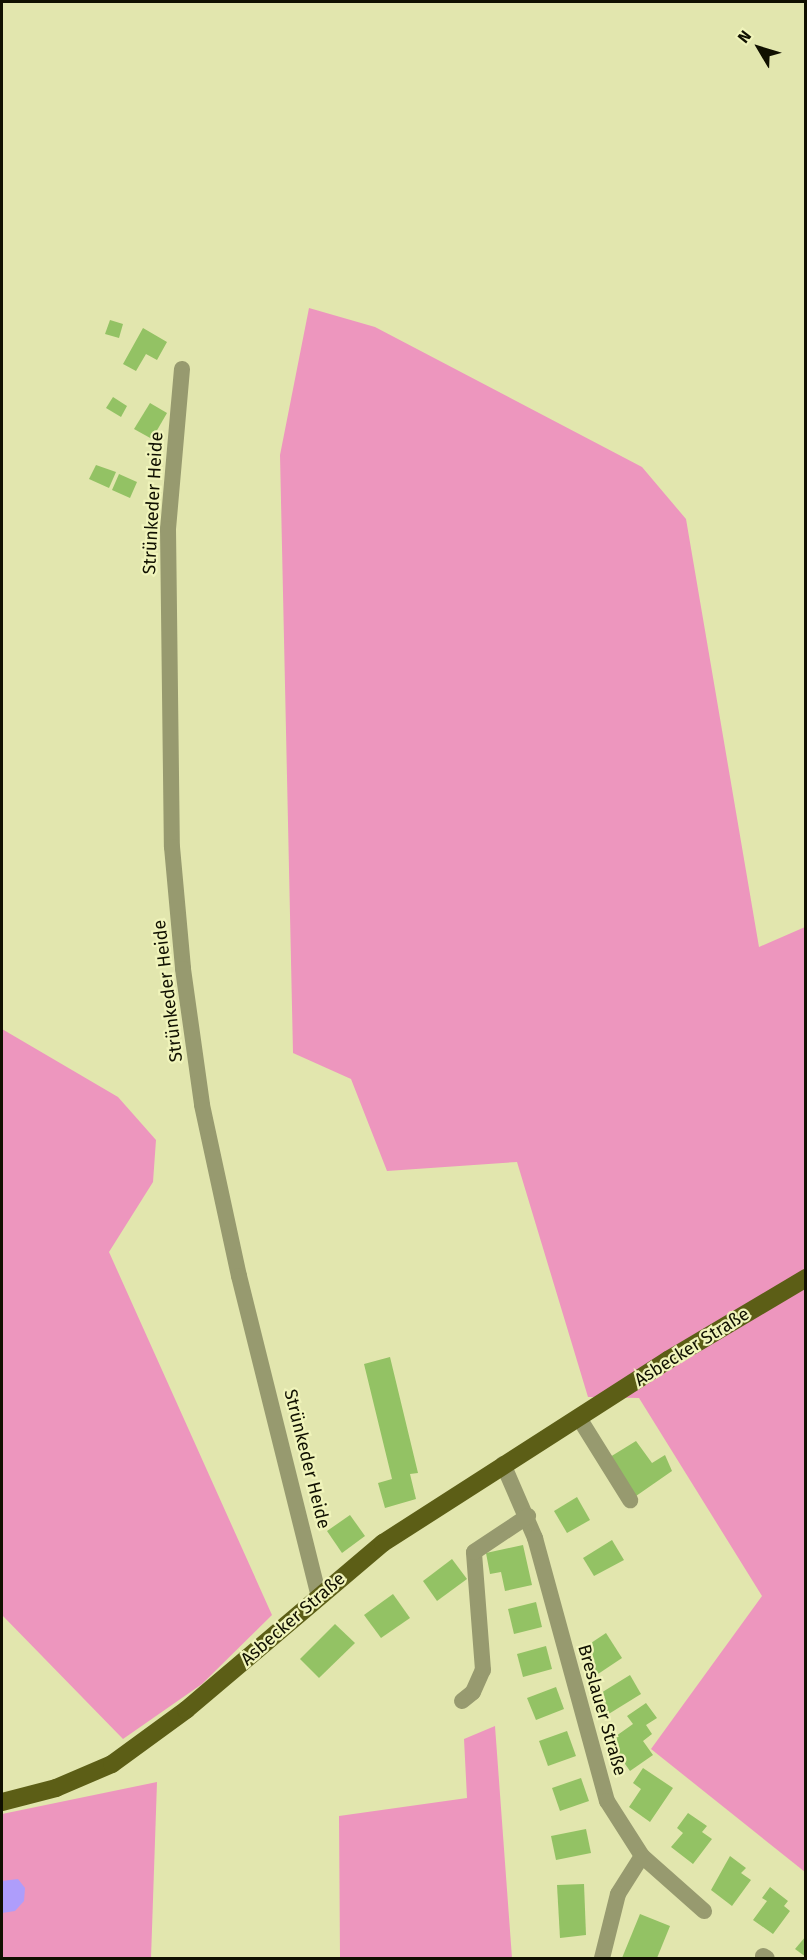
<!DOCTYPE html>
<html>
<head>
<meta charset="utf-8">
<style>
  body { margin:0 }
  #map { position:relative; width:807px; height:1960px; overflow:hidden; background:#e2e6ae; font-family:"Fira Sans",sans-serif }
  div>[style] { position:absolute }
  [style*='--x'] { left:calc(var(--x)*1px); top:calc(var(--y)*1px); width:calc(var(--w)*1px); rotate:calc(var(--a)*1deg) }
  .green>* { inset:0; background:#ed96be }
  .water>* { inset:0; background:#ae9dfb }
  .building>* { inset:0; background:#93c264 }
  .minor>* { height:16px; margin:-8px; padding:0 8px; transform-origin:8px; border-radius:8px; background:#979a6f }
  .major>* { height:18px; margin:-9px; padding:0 9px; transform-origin:9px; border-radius:9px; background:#5c5e16 }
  span { translate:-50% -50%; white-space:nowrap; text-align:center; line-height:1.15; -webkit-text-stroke:4.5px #f0f4bb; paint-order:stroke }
  .street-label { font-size:18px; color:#101000 }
  .frame { position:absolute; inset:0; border:3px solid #101000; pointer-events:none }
  .north { position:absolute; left:729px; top:18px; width:60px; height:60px; -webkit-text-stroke:4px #f0f4bb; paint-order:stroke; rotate:308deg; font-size:16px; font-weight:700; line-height:24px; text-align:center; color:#101000 }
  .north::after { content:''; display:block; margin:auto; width:21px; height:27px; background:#101000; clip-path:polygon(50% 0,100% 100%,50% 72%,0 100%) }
</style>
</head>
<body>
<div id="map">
  <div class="green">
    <div style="clip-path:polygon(309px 308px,375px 327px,642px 467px,686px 519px,759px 947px,805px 927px,805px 1872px,651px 1749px,762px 1596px,639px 1398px,588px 1397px,517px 1162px,387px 1171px,351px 1079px,293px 1053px,280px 455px)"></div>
    <div style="clip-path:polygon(2px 1029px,118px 1097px,156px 1140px,153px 1182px,109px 1252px,272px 1615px,202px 1684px,123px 1739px,2px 1615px)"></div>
    <div style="clip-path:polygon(495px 1726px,512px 1958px,340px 1958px,339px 1816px,467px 1798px,464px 1739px)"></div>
    <div style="clip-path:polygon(157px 1782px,151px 1958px,2px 1958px,2px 1814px)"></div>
  </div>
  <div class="water">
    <div style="clip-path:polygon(18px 1879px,25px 1888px,24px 1901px,15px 1911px,2px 1913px,2px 1881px)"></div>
  </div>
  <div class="building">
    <div style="clip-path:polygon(110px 320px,123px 324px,119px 338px,105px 334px)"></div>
    <div style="clip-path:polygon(143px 328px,167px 342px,157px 360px,146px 354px,136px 371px,123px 364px)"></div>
    <div style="clip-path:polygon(113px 397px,127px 406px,121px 417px,106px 408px)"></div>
    <div style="clip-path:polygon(150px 403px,167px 413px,152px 439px,134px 429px)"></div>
    <div style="clip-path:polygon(96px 465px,116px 472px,109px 488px,89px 479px)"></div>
    <div style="clip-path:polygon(119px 474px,137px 482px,130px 498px,112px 490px)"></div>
    <div style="clip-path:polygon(390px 1357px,418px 1473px,410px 1474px,416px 1499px,385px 1508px,378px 1483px,392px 1479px,364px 1364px)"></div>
    <div style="clip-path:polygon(636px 1441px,652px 1463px,665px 1455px,672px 1471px,636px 1496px,610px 1457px)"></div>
    <div style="clip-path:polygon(577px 1497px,590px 1520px,567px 1533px,554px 1511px)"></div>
    <div style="clip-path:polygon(350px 1515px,365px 1536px,342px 1553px,327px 1531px)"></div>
    <div style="clip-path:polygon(612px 1540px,624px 1560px,594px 1576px,583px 1558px)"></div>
    <div style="clip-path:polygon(523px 1545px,532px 1585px,505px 1591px,501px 1572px,490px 1574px,486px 1553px)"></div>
    <div style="clip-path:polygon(452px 1559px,467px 1579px,437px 1601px,423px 1581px)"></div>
    <div style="clip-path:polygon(393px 1594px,410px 1618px,381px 1638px,364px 1615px)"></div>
    <div style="clip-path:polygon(536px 1602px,542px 1627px,514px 1634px,508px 1609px)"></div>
    <div style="clip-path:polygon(335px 1624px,355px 1643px,319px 1678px,300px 1659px)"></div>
    <div style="clip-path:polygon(606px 1633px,622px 1658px,598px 1674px,582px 1649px)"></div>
    <div style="clip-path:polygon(546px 1646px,552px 1669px,523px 1677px,517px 1654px)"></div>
    <div style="clip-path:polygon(630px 1675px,641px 1694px,607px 1715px,596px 1696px)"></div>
    <div style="clip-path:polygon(556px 1687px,564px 1709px,536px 1720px,527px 1698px)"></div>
    <div style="clip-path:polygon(646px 1703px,657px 1718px,646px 1725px,652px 1734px,643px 1741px,653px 1755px,630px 1771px,609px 1741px,633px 1724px,627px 1716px)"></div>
    <div style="clip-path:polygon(567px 1731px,576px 1756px,548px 1766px,539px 1741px)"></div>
    <div style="clip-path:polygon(643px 1768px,673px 1788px,650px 1822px,629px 1807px,641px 1789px,633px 1783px)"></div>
    <div style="clip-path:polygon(581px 1778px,589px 1801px,560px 1811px,552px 1788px)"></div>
    <div style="clip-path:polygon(688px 1813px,707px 1826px,702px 1832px,712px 1839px,693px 1864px,671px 1847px,683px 1833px,677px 1828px)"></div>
    <div style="clip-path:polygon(586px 1829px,591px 1853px,556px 1860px,551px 1836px)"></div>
    <div style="clip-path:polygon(730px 1856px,746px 1868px,741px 1873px,751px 1880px,732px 1906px,711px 1890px)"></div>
    <div style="clip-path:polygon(584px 1884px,586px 1935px,560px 1938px,557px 1885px)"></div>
    <div style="clip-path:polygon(770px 1887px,788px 1901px,784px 1906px,790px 1911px,773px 1934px,753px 1920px,767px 1901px,762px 1898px)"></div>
    <div style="clip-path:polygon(640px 1914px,670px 1926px,657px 1958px,622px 1958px)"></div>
    <div style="clip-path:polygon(806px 1936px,806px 1957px,795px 1949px)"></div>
  </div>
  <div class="minor">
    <div style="--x:182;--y:369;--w:161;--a:95"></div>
    <div style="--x:168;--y:529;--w:318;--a:89.3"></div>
    <div style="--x:172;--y:847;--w:122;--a:84.8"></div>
    <div style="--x:183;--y:969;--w:137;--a:82"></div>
    <div style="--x:202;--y:1105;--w:175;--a:77.8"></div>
    <div style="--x:239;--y:1276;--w:330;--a:76"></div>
    <div style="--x:579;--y:1418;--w:97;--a:58.1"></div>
    <div style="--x:503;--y:1464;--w:81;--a:66.6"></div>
    <div style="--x:535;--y:1538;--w:273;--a:74.7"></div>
    <div style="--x:607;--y:1801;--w:65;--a:57.5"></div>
    <div style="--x:642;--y:1856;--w:45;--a:122.3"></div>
    <div style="--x:618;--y:1894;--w:66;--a:104"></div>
    <div style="--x:462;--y:1701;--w:14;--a:-39"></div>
    <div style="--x:473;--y:1692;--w:24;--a:-66"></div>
    <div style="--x:483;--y:1670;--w:118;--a:-94.4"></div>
    <div style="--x:474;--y:1552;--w:65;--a:-33.7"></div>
    <div style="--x:642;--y:1856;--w:83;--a:41.6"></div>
    <div style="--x:763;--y:1956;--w:4;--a:27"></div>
  </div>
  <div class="major">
    <div style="--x:2;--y:1802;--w:56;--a:-14.5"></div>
    <div style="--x:56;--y:1788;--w:61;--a:-23.2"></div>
    <div style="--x:112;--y:1764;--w:92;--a:-36.1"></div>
    <div style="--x:186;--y:1710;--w:258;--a:-40.3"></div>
    <div style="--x:383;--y:1543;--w:339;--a:-32.7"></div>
    <div style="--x:668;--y:1360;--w:161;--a:-30.7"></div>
  </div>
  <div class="street-label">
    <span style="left:153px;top:503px;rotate:-87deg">Strünkeder Heide</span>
    <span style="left:168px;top:991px;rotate:-97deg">Strünkeder Heide</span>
    <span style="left:692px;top:1347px;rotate:-32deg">Asbecker Straße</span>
    <span style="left:307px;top:1459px;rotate:76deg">Strünkeder Heide</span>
    <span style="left:293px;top:1619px;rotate:-41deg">Asbecker Straße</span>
    <span style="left:602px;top:1710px;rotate:74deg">Breslauer Straße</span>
  </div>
  <div class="frame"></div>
  <div class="north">N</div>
</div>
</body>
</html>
